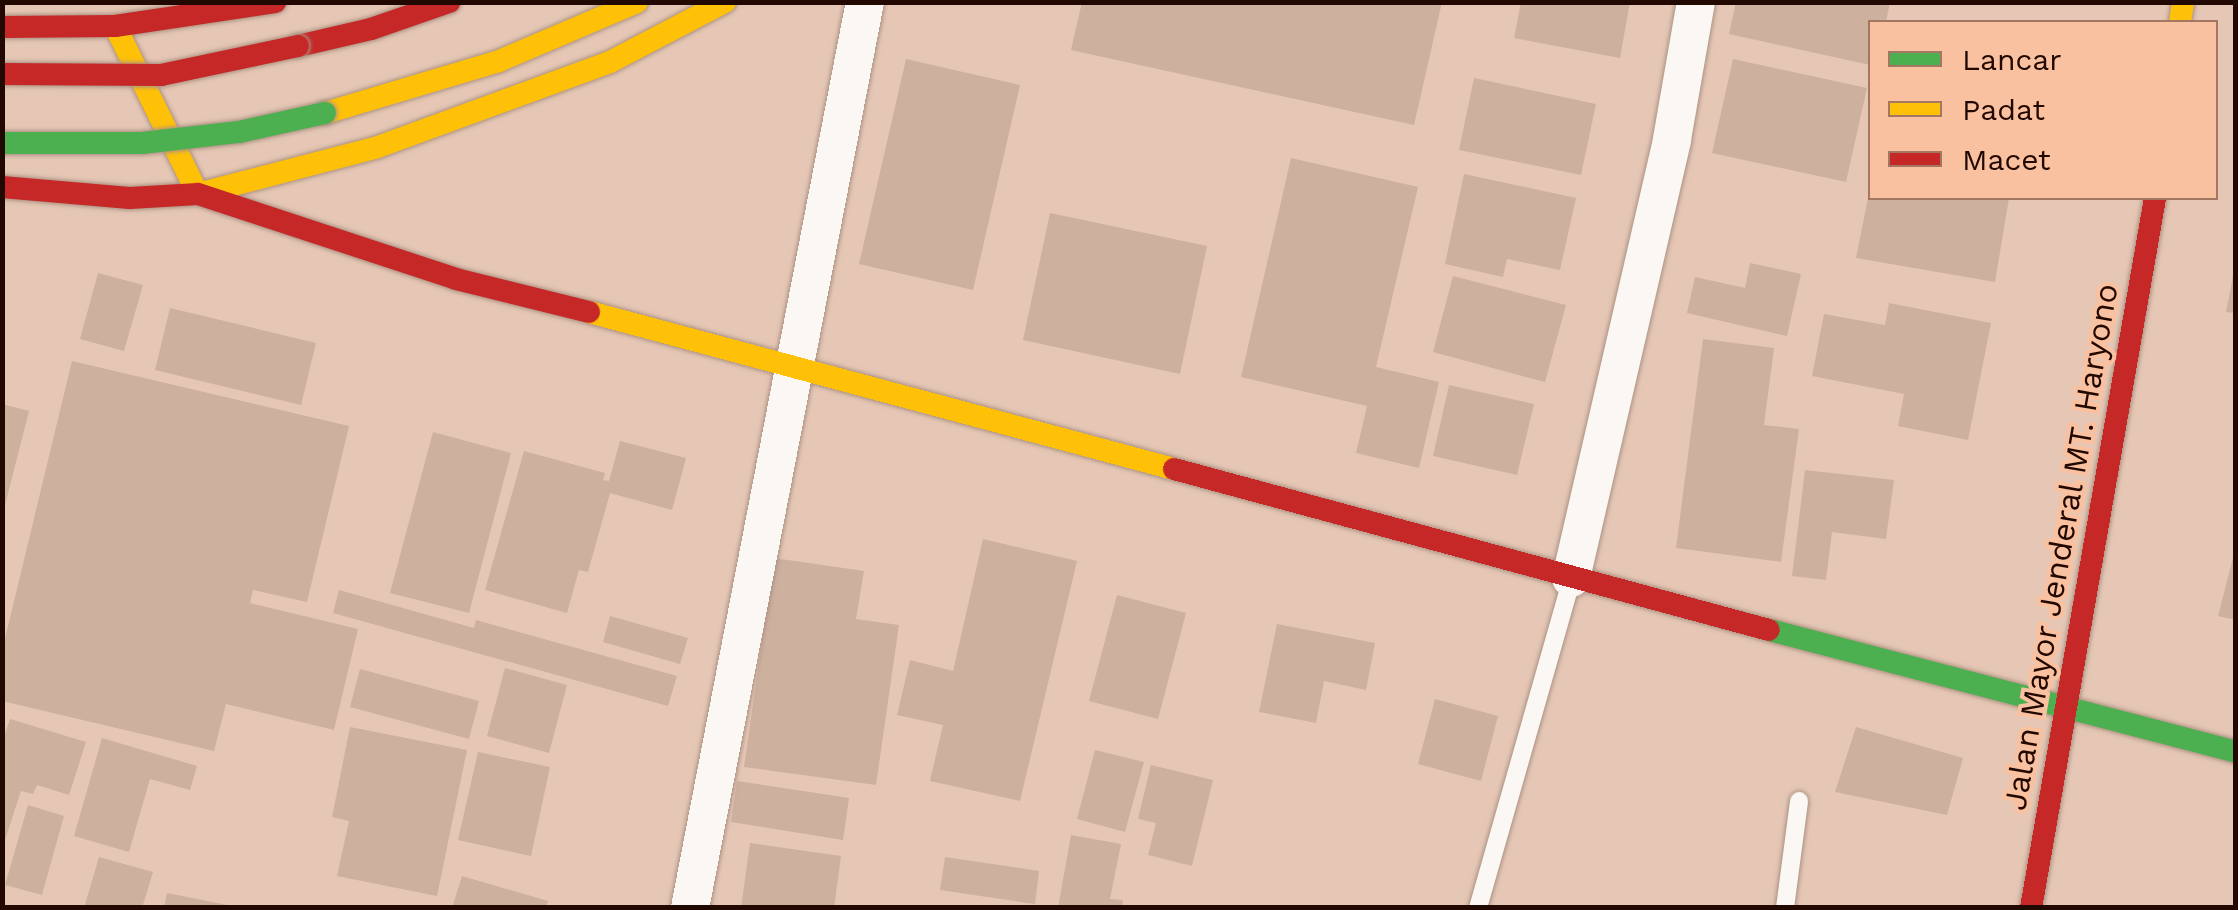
<!DOCTYPE html>
<html>
<head>
<meta charset="utf-8">
<style>
  body { margin:0 }
  #map { position:relative; width:2238px; height:910px; overflow:hidden; background:#e6c7b5; font-family:"Work Sans",sans-serif }
  div>[style] { position:absolute }
  [style*='--x'] { left:calc(var(--x)*1px); top:calc(var(--y)*1px); width:calc(var(--w)*1px); rotate:calc(var(--a)*1deg) }
  .building>* { inset:0; background:#ceb09f }
  .roads { filter:drop-shadow(0 0 2px #ac9282) drop-shadow(0 0 2px #ac9282) }
  .lane>* { height:18px; margin:-9px; padding:0 9px; transform-origin:9px; border-radius:9px; background:#fbf7f4 }
  .street>* { height:38px; margin:-19px; padding:0 19px; transform-origin:19px; border-radius:19px; background:#fbf7f4 }
  .fast>* { height:22px; margin:-11px; padding:0 11px; transform-origin:11px; border-radius:11px; background:#4caf50 }
  .slow>* { height:22px; margin:-11px; padding:0 11px; transform-origin:11px; border-radius:11px; background:#ffc107 }
  .jam>* { height:22px; margin:-11px; padding:0 11px; transform-origin:11px; border-radius:11px; background:#c62828 }
  .bridges { filter:drop-shadow(0 0 2px #ac9282) drop-shadow(0 0 2px #ac9282) }
  .fast-bridge>* { height:22px; margin:-11px; padding:0 11px; transform-origin:11px; border-radius:11px; background:#4caf50 }
  .jam-bridge>* { height:22px; margin:-11px; padding:0 11px; transform-origin:11px; border-radius:11px; background:#c62828 }
  span { translate:-50% -50%; white-space:nowrap; text-align:center; line-height:1.15; -webkit-text-stroke:8px #fac1a1; paint-order:stroke }
  .street-label { font-size:32px; color:#210800 }
  .frame { position:absolute; inset:0; border:5px solid #210800; pointer-events:none }
  .legend { position:absolute; left:1868px; top:20px; width:350px; height:180px; box-sizing:border-box; background:#fac1a1; border:2px solid #a37761; margin:0; padding:12px 18px; list-style:none; font-size:30px; color:#210800 }
  .legend li { display:flex; align-items:center; gap:20px; height:50px }
  .legend b { width:50px; border:2px solid #a37761 }
</style>
</head>
<body>
<div id="map">
  <div class="building">
    <div style="clip-path:polygon(1082px 2px,1442px 2px,1414px 125px,1071px 50px)"></div>
    <div style="clip-path:polygon(1521px 2px,1630px 2px,1620px 58px,1514px 38px)"></div>
    <div style="clip-path:polygon(1736px 2px,1890px 2px,1886px 22px,1870px 22px,1870px 65px,1729px 34px)"></div>
    <div style="clip-path:polygon(906px 59px,1020px 85px,973px 290px,859px 264px)"></div>
    <div style="clip-path:polygon(1733px 59px,1867px 88px,1846px 182px,1712px 153px)"></div>
    <div style="clip-path:polygon(1474px 78px,1596px 104px,1581px 175px,1459px 150px)"></div>
    <div style="clip-path:polygon(1291px 158px,1418px 187px,1376px 367px,1439px 382px,1419px 468px,1356px 453px,1367px 406px,1241px 377px)"></div>
    <div style="clip-path:polygon(1464px 174px,1576px 198px,1560px 270px,1507px 259px,1503px 277px,1445px 264px)"></div>
    <div style="clip-path:polygon(1868px 198px,2009px 198px,1995px 282px,1856px 258px)"></div>
    <div style="clip-path:polygon(1050px 213px,1207px 246px,1180px 374px,1023px 340px)"></div>
    <div style="clip-path:polygon(1750px 263px,1801px 274px,1787px 336px,1687px 313px,1695px 277px,1745px 288px)"></div>
    <div style="clip-path:polygon(2234px 271px,2236px 272px,2236px 313px,2226px 312px)"></div>
    <div style="clip-path:polygon(98px 273px,143px 285px,124px 351px,80px 339px)"></div>
    <div style="clip-path:polygon(1453px 276px,1566px 305px,1545px 382px,1433px 352px)"></div>
    <div style="clip-path:polygon(1889px 303px,1991px 323px,1968px 440px,1898px 426px,1904px 394px,1812px 376px,1824px 314px,1885px 325px)"></div>
    <div style="clip-path:polygon(170px 308px,316px 343px,301px 405px,155px 370px)"></div>
    <div style="clip-path:polygon(1703px 339px,1774px 348px,1764px 425px,1799px 429px,1781px 562px,1676px 548px)"></div>
    <div style="clip-path:polygon(72px 361px,349px 426px,307px 602px,253px 590px,250px 603px,358px 629px,334px 730px,226px 704px,214px 751px,2px 701px,2px 651px)"></div>
    <div style="clip-path:polygon(1449px 385px,1534px 404px,1517px 475px,1433px 456px)"></div>
    <div style="clip-path:polygon(2px 404px,29px 411px,4px 509px,2px 509px)"></div>
    <div style="clip-path:polygon(433px 432px,511px 453px,469px 613px,390px 593px)"></div>
    <div style="clip-path:polygon(620px 441px,686px 458px,672px 510px,610px 493px,588px 572px,579px 570px,567px 613px,485px 590px,524px 451px,605px 473px,603px 480px,609px 481px)"></div>
    <div style="clip-path:polygon(1805px 470px,1894px 480px,1886px 539px,1832px 532px,1826px 580px,1792px 576px)"></div>
    <div style="clip-path:polygon(983px 539px,1077px 561px,1020px 801px,930px 781px,943px 725px,897px 715px,910px 660px,953px 671px)"></div>
    <div style="clip-path:polygon(2234px 554px,2236px 554px,2236px 620px,2218px 616px)"></div>
    <div style="clip-path:polygon(774px 558px,864px 571px,856px 619px,899px 625px,876px 785px,744px 767px)"></div>
    <div style="clip-path:polygon(339px 590px,474px 628px,476px 620px,677px 676px,668px 706px,333px 613px)"></div>
    <div style="clip-path:polygon(1117px 595px,1186px 613px,1158px 719px,1089px 701px)"></div>
    <div style="clip-path:polygon(610px 616px,688px 638px,680px 664px,603px 642px)"></div>
    <div style="clip-path:polygon(1277px 624px,1375px 643px,1366px 690px,1324px 681px,1316px 723px,1259px 712px)"></div>
    <div style="clip-path:polygon(505px 668px,567px 685px,549px 753px,487px 736px)"></div>
    <div style="clip-path:polygon(360px 669px,479px 701px,469px 739px,350px 707px)"></div>
    <div style="clip-path:polygon(1435px 699px,1498px 716px,1481px 781px,1418px 764px)"></div>
    <div style="clip-path:polygon(10px 719px,86px 742px,69px 795px,37px 785px,33px 794px,21px 791px,5px 840px,2px 743px)"></div>
    <div style="clip-path:polygon(350px 727px,467px 750px,437px 896px,337px 876px,349px 821px,332px 817px)"></div>
    <div style="clip-path:polygon(1856px 727px,1963px 758px,1947px 815px,1835px 792px)"></div>
    <div style="clip-path:polygon(102px 738px,197px 766px,190px 790px,150px 779px,129px 852px,74px 836px)"></div>
    <div style="clip-path:polygon(1095px 750px,1144px 762px,1125px 832px,1077px 819px)"></div>
    <div style="clip-path:polygon(478px 752px,550px 767px,531px 856px,458px 840px)"></div>
    <div style="clip-path:polygon(1151px 765px,1213px 780px,1192px 866px,1148px 855px,1156px 823px,1138px 819px)"></div>
    <div style="clip-path:polygon(737px 781px,849px 798px,843px 840px,731px 822px)"></div>
    <div style="clip-path:polygon(28px 805px,64px 816px,42px 895px,5px 885px)"></div>
    <div style="clip-path:polygon(1071px 835px,1121px 844px,1110px 899px,1123px 900px,1122px 908px,1058px 908px)"></div>
    <div style="clip-path:polygon(750px 843px,841px 856px,834px 908px,741px 908px)"></div>
    <div style="clip-path:polygon(99px 857px,153px 872px,142px 908px,84px 908px)"></div>
    <div style="clip-path:polygon(945px 857px,1039px 871px,1035px 904px,940px 890px)"></div>
    <div style="clip-path:polygon(462px 876px,548px 901px,546px 908px,452px 908px)"></div>
    <div style="clip-path:polygon(167px 893px,232px 906px,232px 908px,164px 908px)"></div>
  </div>
  <div class="roads">
    <div class="lane">
      <div style="--x:1478;--y:908;--w:337;--a:-74.1"></div>
      <div style="--x:1785;--y:908;--w:108;--a:-82.5"></div>
    </div>
    <div class="street">
      <div style="--x:1571;--y:578;--w:450;--a:-77"></div>
      <div style="--x:1672;--y:139;--w:139;--a:-80.1"></div>
      <div style="--x:690;--y:908;--w:923;--a:-79.07"></div>
    </div>
    <div class="fast">
      <div style="--x:1769;--y:630;--w:483;--a:14.6"></div>
    </div>
    <div class="slow">
      <div style="--x:2180;--y:22;--w:20;--a:-81"></div>
      <div style="--x:115;--y:26;--w:187;--a:63.7"></div>
      <div style="--x:198;--y:194;--w:183;--a:-14.6"></div>
      <div style="--x:375;--y:148;--w:250;--a:-20.1"></div>
      <div style="--x:610;--y:62;--w:130;--a:-27.6"></div>
      <div style="--x:325;--y:113;--w:182;--a:-16.6"></div>
      <div style="--x:499;--y:61;--w:150;--a:-23.1"></div>
      <div style="--x:589;--y:312;--w:606;--a:15.02"></div>
    </div>
    <div class="jam">
      <div style="--x:2;--y:27;--w:113;--a:-0.5"></div>
      <div style="--x:115;--y:26;--w:162;--a:-8.5"></div>
      <div style="--x:298;--y:46;--w:75;--a:-13.1"></div>
      <div style="--x:371;--y:29;--w:83;--a:-19.1"></div>
      <div style="--x:2;--y:187;--w:128;--a:4.9"></div>
      <div style="--x:130;--y:198;--w:68;--a:-3.4"></div>
      <div style="--x:198;--y:194;--w:272;--a:18.2"></div>
      <div style="--x:456;--y:279;--w:137;--a:13.9"></div>
      <div style="--x:1174;--y:469;--w:616;--a:15.14"></div>
      <div style="--x:2031;--y:908;--w:721;--a:-80.09"></div>
    </div>
  </div>
  <div class="bridges">
    <div class="fast-bridge">
      <div style="--x:2;--y:143;--w:140;--a:0"></div>
      <div style="--x:142;--y:143;--w:98;--a:-6.5"></div>
      <div style="--x:239;--y:132;--w:88;--a:-12.5"></div>
    </div>
    <div class="jam-bridge">
      <div style="--x:2;--y:74;--w:159;--a:0.4"></div>
      <div style="--x:161;--y:75;--w:140;--a:-12"></div>
    </div>
  </div>
  <div class="street-label">
    <span style="left:2061px;top:547px;rotate:-80deg">Jalan Mayor Jenderal MT. Haryono</span>
  </div>
  <div class="frame"></div>
  <ul class="legend">
  <li><b style="height:12px;background:#4caf50"></b>Lancar</li>
  <li><b style="height:12px;background:#ffc107"></b>Padat</li>
  <li><b style="height:12px;background:#c62828"></b>Macet</li>
  </ul>
</div>
</body>
</html>
